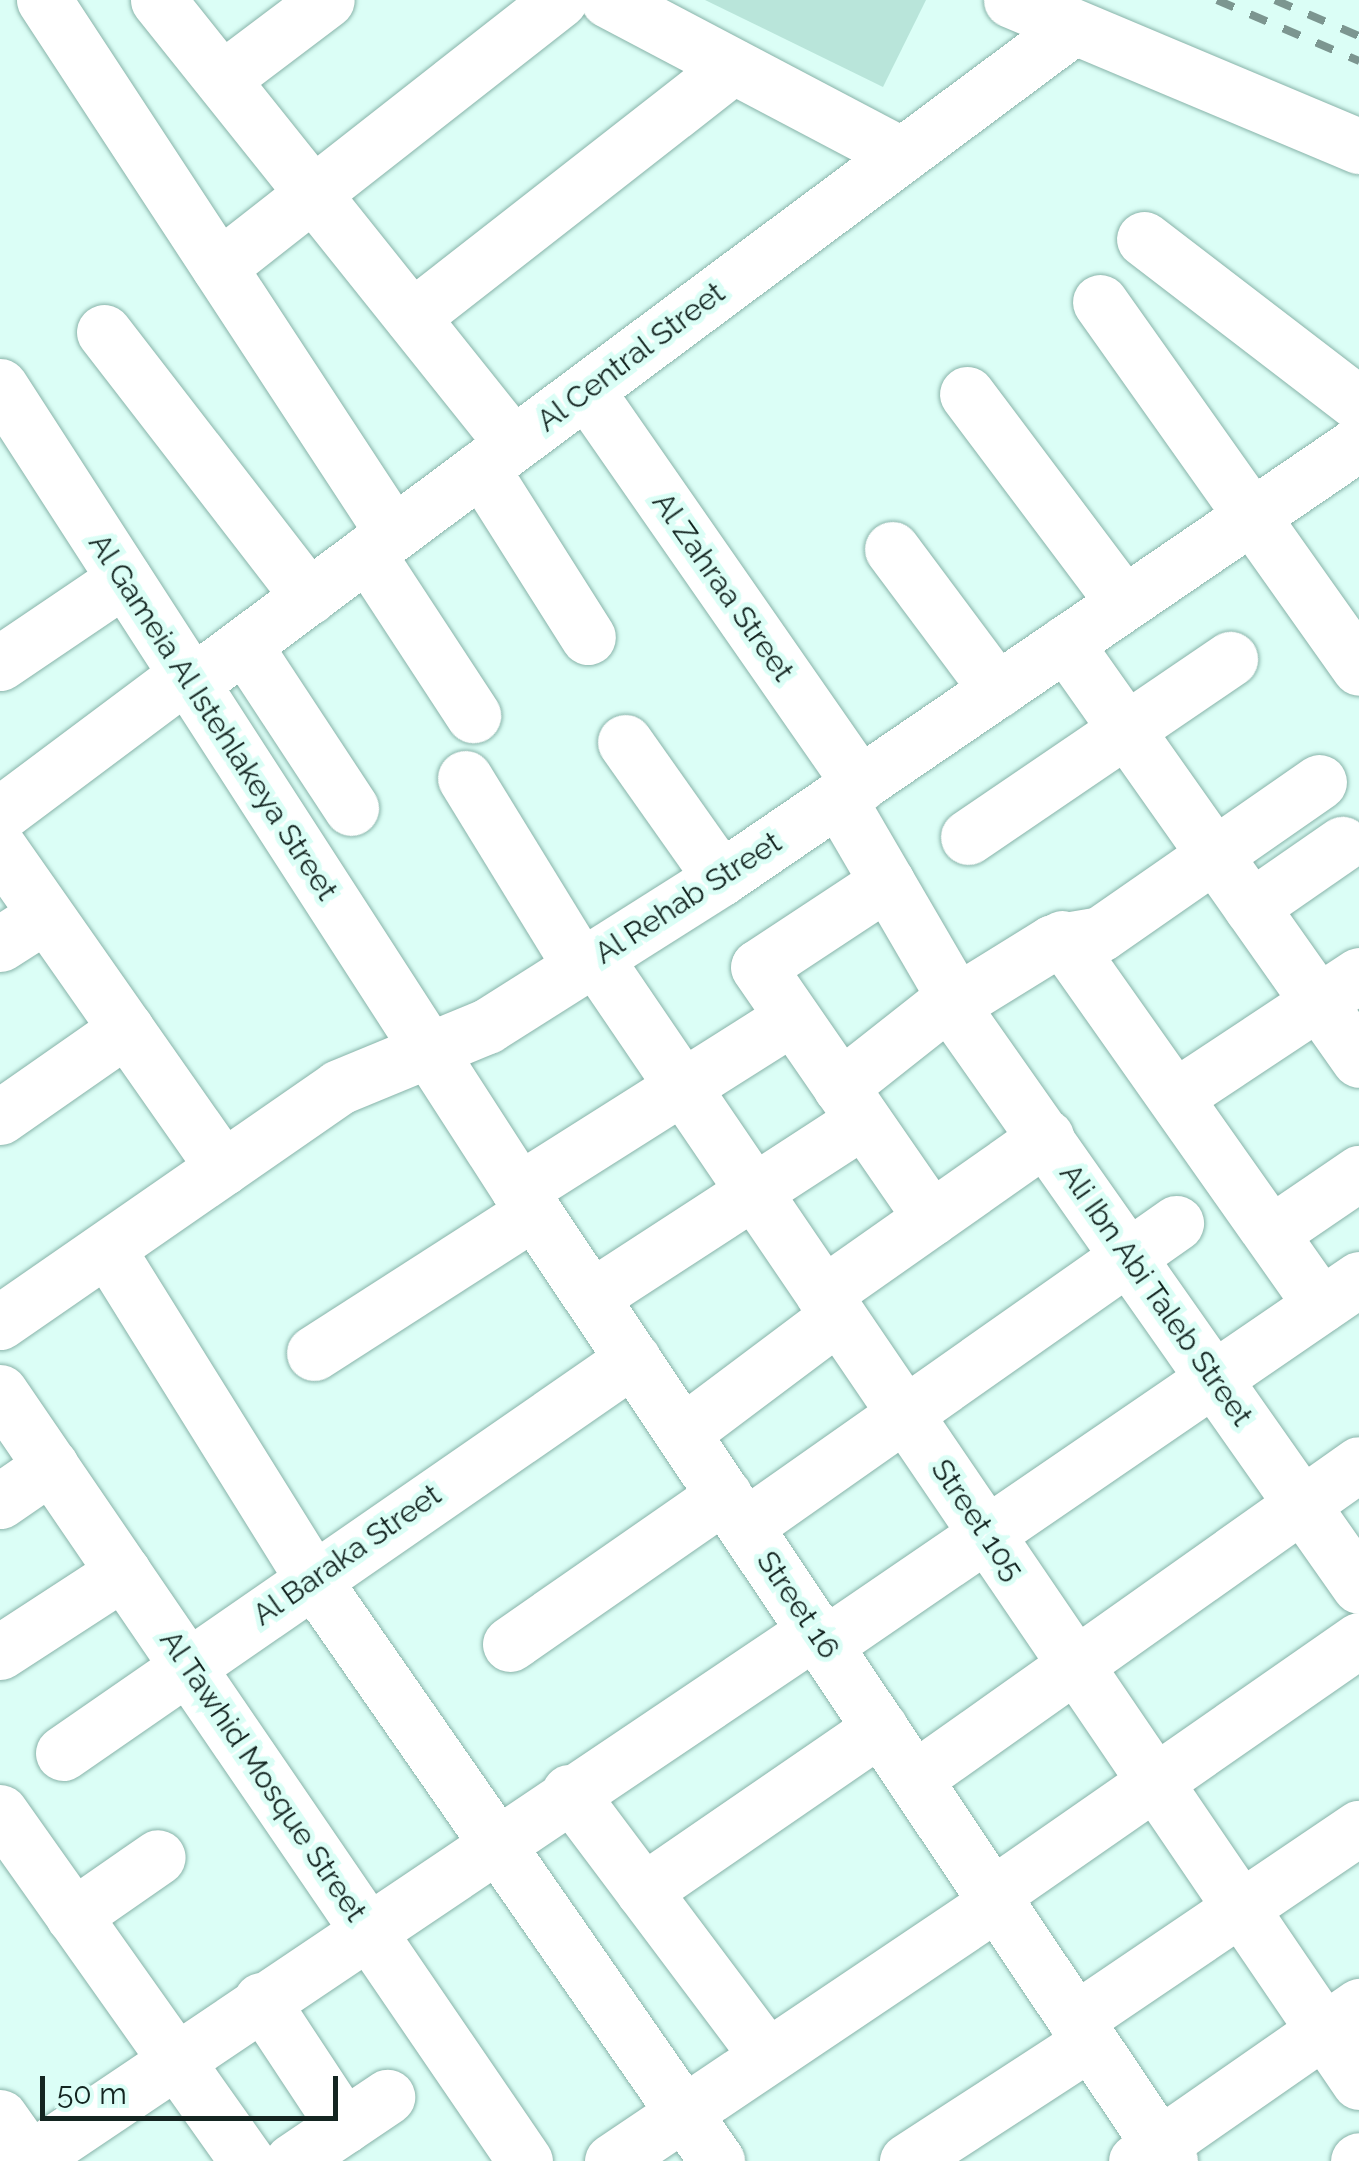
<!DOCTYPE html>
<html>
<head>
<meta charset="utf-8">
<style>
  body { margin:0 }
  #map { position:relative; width:1359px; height:2161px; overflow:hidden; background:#dbfef6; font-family:Raleway,sans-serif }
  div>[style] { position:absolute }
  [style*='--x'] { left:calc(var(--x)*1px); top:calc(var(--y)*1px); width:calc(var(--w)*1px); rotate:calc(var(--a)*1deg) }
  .building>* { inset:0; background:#b9e5da }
  .roads { filter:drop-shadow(0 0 2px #88b3a9) drop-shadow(0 0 2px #88b3a9) }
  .minor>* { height:55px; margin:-27.5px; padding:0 27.5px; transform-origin:27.5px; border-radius:27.5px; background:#fff }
  .rail>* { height:8px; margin-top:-4px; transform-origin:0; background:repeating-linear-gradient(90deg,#7c9690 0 18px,transparent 0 36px) }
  span { translate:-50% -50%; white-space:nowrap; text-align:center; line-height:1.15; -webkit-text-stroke:10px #dbfef6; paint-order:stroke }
  .street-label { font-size:30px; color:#142521 }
  .scale { position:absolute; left:40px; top:2076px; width:298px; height:45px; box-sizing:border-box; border:5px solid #142521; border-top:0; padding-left:12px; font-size:30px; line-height:35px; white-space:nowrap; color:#142521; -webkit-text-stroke:8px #dbfef6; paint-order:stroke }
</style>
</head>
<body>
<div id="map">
  <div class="building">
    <div style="clip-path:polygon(705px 0,926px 0,883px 87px)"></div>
  </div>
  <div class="roads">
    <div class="minor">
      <div style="--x:44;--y:0;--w:637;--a:56.78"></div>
      <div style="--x:158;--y:0;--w:568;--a:51.36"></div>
      <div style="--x:608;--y:0;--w:332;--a:27.8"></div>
      <div style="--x:1011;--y:0;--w:377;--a:22.8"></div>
      <div style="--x:222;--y:79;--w:131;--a:-37"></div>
      <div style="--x:1144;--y:239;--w:271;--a:37.5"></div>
      <div style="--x:219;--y:267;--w:433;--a:-38.1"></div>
      <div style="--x:1100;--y:302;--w:448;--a:54.7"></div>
      <div style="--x:412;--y:317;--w:407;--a:-38"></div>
      <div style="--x:104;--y:332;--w:335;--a:52.3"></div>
      <div style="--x:0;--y:386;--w:957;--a:57.16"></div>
      <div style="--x:519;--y:1190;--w:1169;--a:56.16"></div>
      <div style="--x:586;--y:390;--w:480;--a:55.2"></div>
      <div style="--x:967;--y:394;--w:261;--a:53.1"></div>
      <div style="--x:481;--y:468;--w:200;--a:57.7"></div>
      <div style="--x:892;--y:549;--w:176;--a:53.3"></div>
      <div style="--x:367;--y:553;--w:194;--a:56.8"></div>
      <div style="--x:1065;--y:643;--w:510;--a:54.81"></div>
      <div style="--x:244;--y:645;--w:195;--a:56.7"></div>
      <div style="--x:0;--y:663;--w:150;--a:-34.1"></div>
      <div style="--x:191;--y:684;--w:1097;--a:-36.66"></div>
      <div style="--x:625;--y:742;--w:166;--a:54.8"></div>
      <div style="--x:465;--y:778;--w:222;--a:58.5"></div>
      <div style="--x:1319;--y:782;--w:267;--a:145.2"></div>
      <div style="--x:1100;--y:934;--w:48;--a:170.3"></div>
      <div style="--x:1053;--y:942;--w:120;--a:148.3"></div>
      <div style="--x:951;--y:1005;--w:710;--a:54.92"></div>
      <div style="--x:838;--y:798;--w:230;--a:59.8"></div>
      <div style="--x:954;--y:997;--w:145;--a:141.7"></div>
      <div style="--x:0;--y:814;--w:232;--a:-36.8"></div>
      <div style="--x:968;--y:837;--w:317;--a:-34.2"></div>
      <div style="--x:0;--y:849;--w:389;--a:55"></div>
      <div style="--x:887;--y:882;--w:154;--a:146.6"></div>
      <div style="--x:758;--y:967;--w:305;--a:55.4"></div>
      <div style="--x:1251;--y:907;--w:111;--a:-34.7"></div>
      <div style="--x:1062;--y:938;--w:449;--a:54.8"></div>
      <div style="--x:0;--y:944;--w:52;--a:-32.5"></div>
      <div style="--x:595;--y:958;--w:1359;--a:55.8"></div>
      <div style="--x:1176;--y:1096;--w:219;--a:-33.5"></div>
      <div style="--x:0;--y:1117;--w:154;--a:-34.9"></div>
      <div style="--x:519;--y:1190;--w:320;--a:-32.3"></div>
      <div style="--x:1271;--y:1233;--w:107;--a:-34.3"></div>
      <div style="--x:108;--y:1250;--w:386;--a:58.1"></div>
      <div style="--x:312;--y:1578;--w:710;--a:55.21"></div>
      <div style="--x:823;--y:1294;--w:273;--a:-35.1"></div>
      <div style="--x:591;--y:1297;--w:323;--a:-33"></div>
      <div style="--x:0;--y:1322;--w:412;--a:-34.7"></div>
      <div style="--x:339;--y:1087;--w:160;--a:-22.4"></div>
      <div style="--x:487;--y:1026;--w:277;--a:-32.3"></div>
      <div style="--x:721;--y:878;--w:772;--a:-34.29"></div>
      <div style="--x:314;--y:1353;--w:261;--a:-32.7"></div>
      <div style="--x:0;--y:1392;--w:931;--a:55.68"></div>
      <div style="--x:682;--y:1433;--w:195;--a:-36.9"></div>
      <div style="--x:0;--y:1501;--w:62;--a:-34.5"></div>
      <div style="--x:745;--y:1526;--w:527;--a:-35.11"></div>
      <div style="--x:510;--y:1644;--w:261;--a:-34.8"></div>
      <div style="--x:824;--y:1645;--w:648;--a:-34.38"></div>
      <div style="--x:0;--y:1652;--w:147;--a:-33"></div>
      <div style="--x:63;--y:1753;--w:693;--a:-34.65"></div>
      <div style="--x:914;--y:1779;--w:545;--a:-35.29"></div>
      <div style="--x:569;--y:1792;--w:330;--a:53.1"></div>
      <div style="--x:0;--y:1812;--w:428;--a:54.7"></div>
      <div style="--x:643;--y:1891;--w:288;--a:-34.5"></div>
      <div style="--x:992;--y:1895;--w:447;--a:-34.8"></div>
      <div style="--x:73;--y:1916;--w:103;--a:-34.8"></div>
      <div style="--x:261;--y:2000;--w:151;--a:56.6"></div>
      <div style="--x:1075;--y:2020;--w:343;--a:-34.1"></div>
      <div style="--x:0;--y:2117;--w:54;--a:54.8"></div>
      <div style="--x:30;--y:2159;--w:946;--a:-33.93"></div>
      <div style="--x:292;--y:2161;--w:115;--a:-34"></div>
      <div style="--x:612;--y:2161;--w:464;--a:-33.9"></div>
      <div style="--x:907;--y:2161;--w:218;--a:-33"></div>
      <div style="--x:1136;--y:2161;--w:272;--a:-34.8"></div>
      <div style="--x:1358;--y:2161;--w:1;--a:-45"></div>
    </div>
  </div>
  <div class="rail">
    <div style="--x:1217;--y:0;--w:155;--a:23.2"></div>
    <div style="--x:1275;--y:0;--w:91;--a:23.2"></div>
  </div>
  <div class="street-label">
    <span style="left:631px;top:357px;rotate:-37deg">Al Central Street</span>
    <span style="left:723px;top:587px;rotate:55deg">Al Zahraa Street</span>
    <span style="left:213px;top:717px;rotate:57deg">Al Gameia Al Istehlakeya Street</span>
    <span style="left:688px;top:898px;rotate:-33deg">Al Rehab Street</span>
    <span style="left:1156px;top:1295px;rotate:55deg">Ali Ibn Abi Taleb Street</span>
    <span style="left:977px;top:1520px;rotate:56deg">Street 105</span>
    <span style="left:347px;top:1555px;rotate:-35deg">Al Baraka Street</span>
    <span style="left:798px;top:1605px;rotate:56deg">Street 16</span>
    <span style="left:263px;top:1776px;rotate:56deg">Al Tawhid Mosque Street</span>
  </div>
  <div class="scale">50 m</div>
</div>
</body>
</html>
